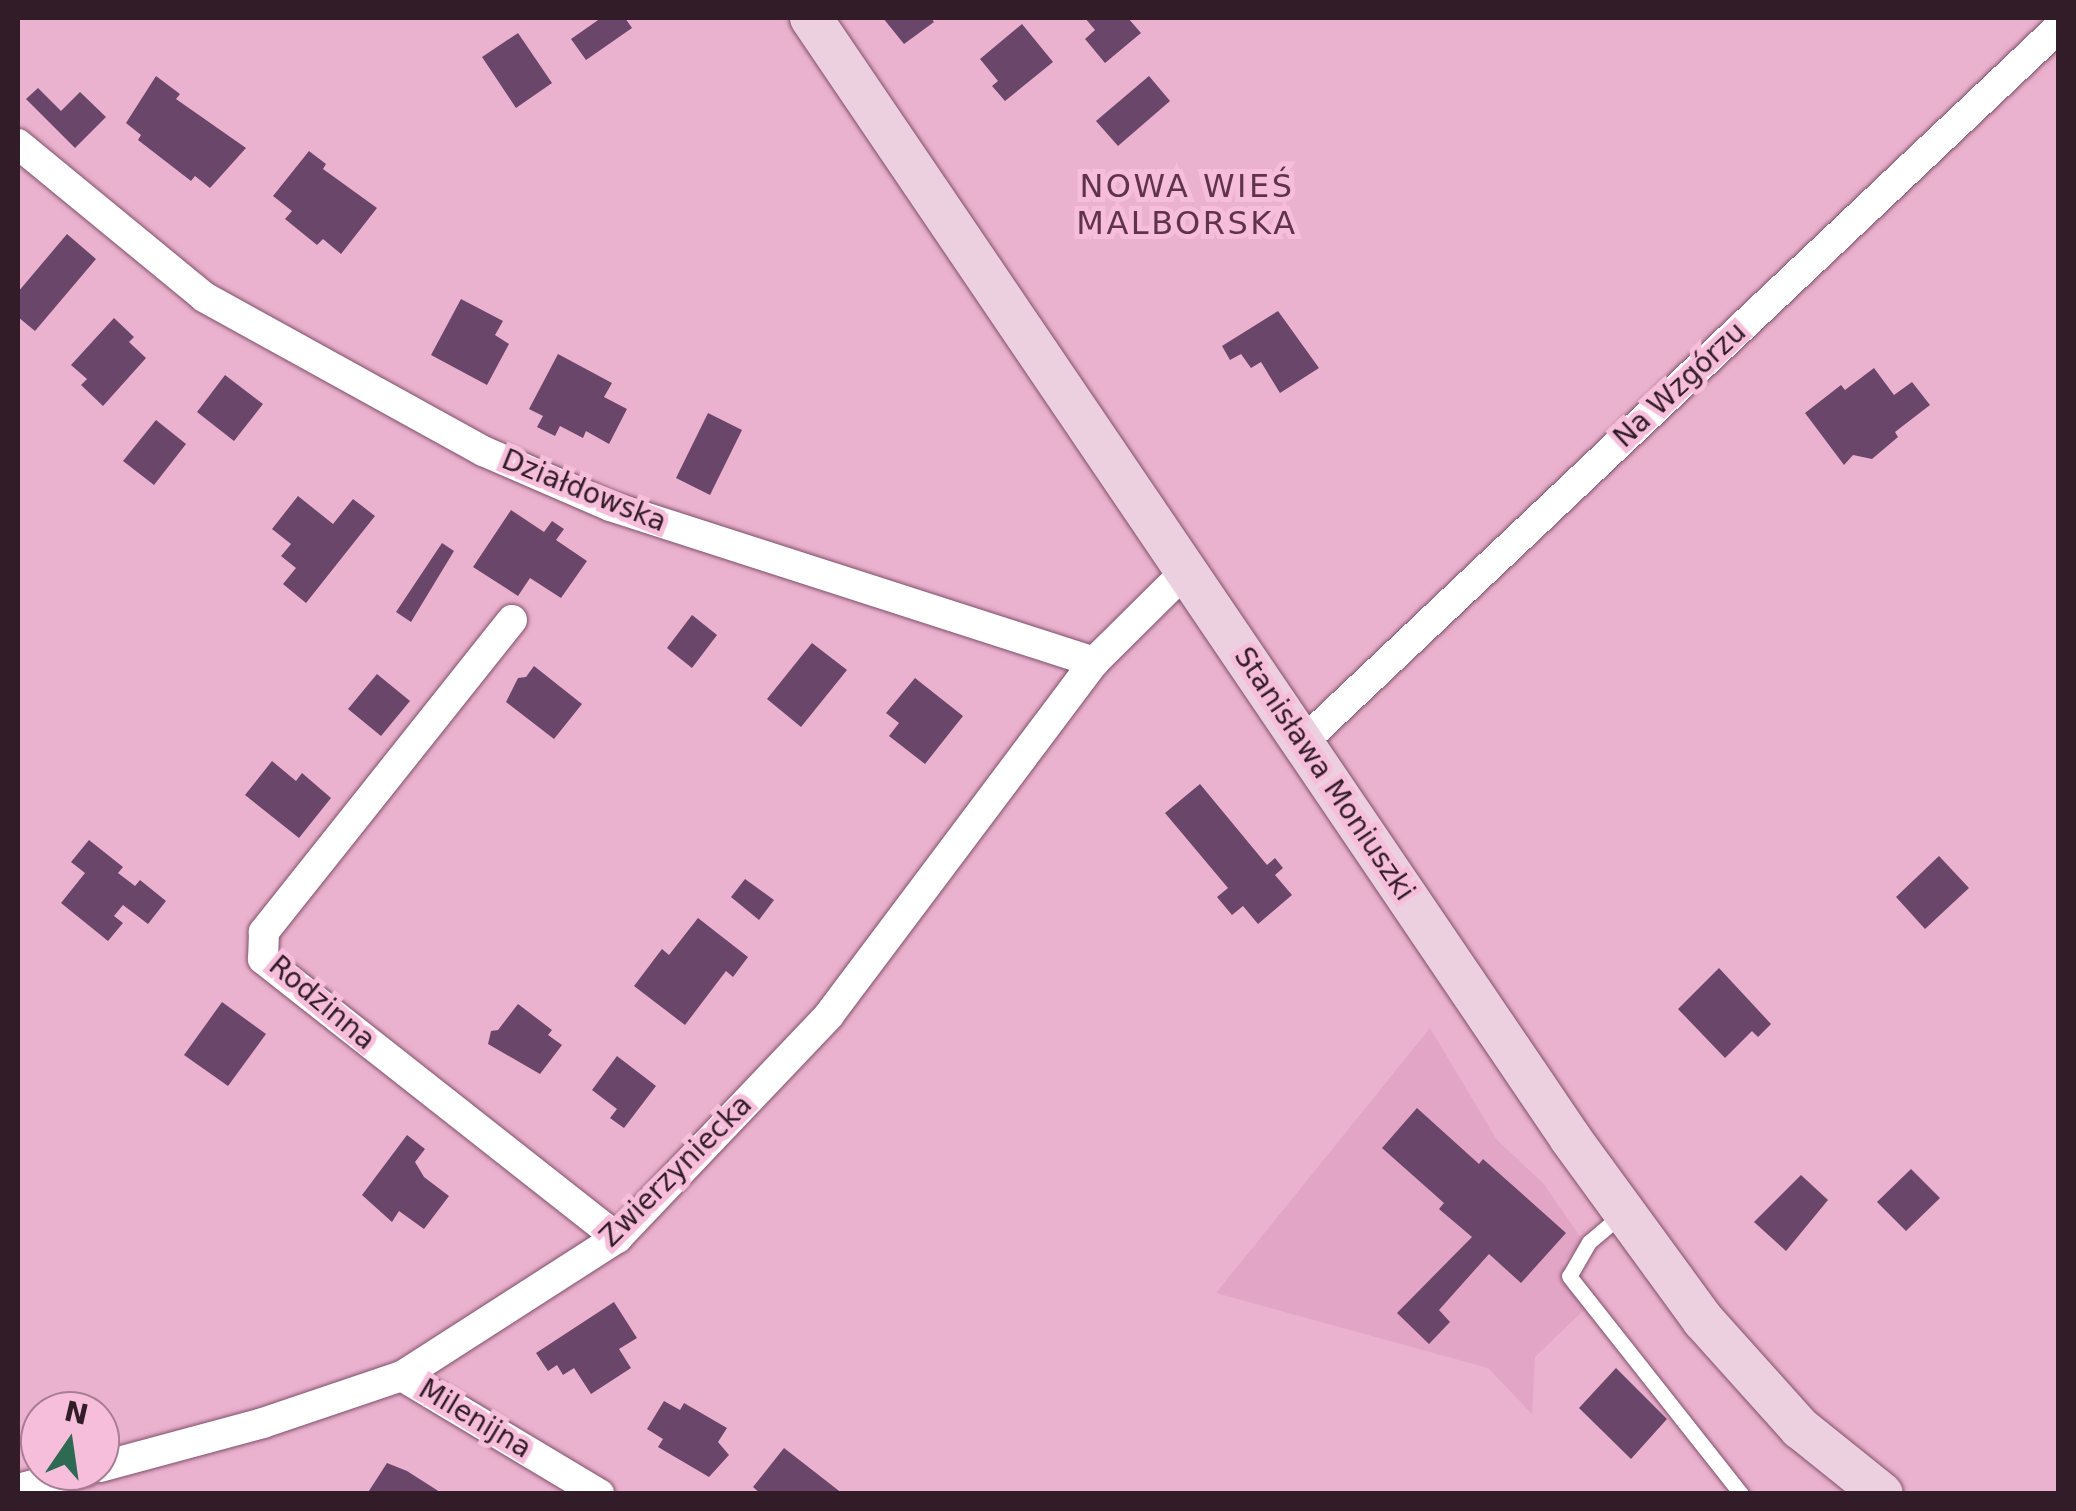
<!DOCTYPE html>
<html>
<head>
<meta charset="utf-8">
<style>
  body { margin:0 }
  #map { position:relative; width:2076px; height:1511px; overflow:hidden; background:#eab2ce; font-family:"DejaVu Sans",sans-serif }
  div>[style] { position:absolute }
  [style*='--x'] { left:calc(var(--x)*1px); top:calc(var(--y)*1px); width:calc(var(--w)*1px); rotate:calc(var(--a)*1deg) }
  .built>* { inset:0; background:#e3a5c6 }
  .building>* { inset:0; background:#6b466b }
  .roads { filter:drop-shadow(0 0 2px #804f69) drop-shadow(0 0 2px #804f69) }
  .service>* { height:15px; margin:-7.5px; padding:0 7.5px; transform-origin:7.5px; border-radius:7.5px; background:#fff }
  .minor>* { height:30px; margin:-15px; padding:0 15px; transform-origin:15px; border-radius:15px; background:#fff }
  .secondary>* { height:42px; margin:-21px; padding:0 21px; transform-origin:21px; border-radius:21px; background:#edd0e0 }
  span { translate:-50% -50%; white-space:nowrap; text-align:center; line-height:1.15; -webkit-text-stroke:10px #f7bedb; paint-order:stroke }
  .street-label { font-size:28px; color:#311c27 }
  .quarter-label { font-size:32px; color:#60334c; letter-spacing:2.5px }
  .frame { position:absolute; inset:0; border:20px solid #311c27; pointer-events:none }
  .north { position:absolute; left:20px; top:1391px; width:100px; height:100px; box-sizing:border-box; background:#f7bedb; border:2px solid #a87d93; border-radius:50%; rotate:13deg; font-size:28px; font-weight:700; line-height:40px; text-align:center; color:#311c27 }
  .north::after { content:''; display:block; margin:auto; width:35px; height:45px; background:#2d6953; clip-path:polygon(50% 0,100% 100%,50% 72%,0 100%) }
</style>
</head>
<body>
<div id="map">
  <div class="built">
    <div style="clip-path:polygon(1430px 1028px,1497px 1140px,1543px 1183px,1584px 1242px,1562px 1263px,1586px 1308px,1535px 1357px,1532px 1414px,1488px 1368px,1216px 1293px)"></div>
  </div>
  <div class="building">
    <div style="clip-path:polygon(601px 18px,625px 18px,632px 28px,586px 60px,571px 39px)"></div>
    <div style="clip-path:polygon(883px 18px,931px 18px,934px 22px,904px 44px)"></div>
    <div style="clip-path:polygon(1085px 18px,1128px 18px,1141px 33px,1105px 63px,1085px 39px,1095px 30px)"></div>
    <div style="clip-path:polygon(1022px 24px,1053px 62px,1005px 101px,992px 86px,998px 81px,980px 59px)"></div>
    <div style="clip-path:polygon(518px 33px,552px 83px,516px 108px,482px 57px)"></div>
    <div style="clip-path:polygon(156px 76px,180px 94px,176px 99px,246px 148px,210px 188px,195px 176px,191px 181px,138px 140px,141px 135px,126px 123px)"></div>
    <div style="clip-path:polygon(1149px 76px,1170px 101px,1118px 146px,1096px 121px)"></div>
    <div style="clip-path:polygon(38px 88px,61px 111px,80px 92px,106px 117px,75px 148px,26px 99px)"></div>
    <div style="clip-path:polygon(309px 151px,326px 164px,323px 169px,377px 208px,341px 254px,323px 239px,317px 245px,285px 219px,292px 211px,273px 196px)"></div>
    <div style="clip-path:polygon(67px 234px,96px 259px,35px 331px,18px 317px,18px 292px)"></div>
    <div style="clip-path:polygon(461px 299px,503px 321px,495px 335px,509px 344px,487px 385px,431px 355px)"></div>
    <div style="clip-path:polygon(1278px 311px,1319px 368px,1280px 393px,1261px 362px,1251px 368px,1241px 354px,1230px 360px,1222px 346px)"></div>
    <div style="clip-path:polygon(114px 318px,134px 337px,129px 342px,146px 358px,103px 406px,81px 385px,87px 379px,71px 365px)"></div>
    <div style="clip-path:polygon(558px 354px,612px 383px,604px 397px,627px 409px,609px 444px,586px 431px,583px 438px,560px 426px,555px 436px,537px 427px,543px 416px,529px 409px)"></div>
    <div style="clip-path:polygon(1874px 368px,1894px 395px,1912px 382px,1930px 405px,1895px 432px,1898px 437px,1872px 459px,1853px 455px,1844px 465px,1805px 413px,1841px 385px,1845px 390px)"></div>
    <div style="clip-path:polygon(225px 375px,263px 404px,234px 441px,197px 412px)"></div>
    <div style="clip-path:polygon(708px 413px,742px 430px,710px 495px,676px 478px)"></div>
    <div style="clip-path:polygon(156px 420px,186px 444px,154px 485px,123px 461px)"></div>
    <div style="clip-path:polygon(298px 496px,333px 524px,353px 499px,375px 516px,306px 603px,283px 584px,296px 568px,281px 556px,291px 544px,272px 529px)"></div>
    <div style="clip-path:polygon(511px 510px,544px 532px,552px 521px,564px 529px,556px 540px,587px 561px,561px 598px,530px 578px,518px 596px,473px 567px)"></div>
    <div style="clip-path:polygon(442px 543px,454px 551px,411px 622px,396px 612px)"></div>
    <div style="clip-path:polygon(692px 615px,717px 635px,692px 668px,667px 648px)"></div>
    <div style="clip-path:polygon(812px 643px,847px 670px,801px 727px,767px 699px)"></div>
    <div style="clip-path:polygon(534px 666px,582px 704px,554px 739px,506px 702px,518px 678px,526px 677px)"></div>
    <div style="clip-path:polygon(377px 674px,410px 701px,381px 736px,348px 709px)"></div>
    <div style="clip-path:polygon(915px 678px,963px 716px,925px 764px,889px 736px,899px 723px,886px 713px)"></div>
    <div style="clip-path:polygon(272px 761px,296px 781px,302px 773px,331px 798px,299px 838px,245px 795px)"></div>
    <div style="clip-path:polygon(1200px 784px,1267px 865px,1275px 858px,1283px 868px,1275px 875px,1292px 895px,1258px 924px,1243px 906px,1232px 915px,1217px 897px,1228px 888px,1165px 813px)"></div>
    <div style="clip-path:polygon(89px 840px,123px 867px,118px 873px,135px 886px,140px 880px,166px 901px,148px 924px,123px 905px,114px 916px,123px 923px,108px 941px,61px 903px,85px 873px,71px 862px)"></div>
    <div style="clip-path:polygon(1939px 856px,1969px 888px,1925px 929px,1896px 897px)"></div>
    <div style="clip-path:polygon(745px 879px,774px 900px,759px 920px,731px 897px)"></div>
    <div style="clip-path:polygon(698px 918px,748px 957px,733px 977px,726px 971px,685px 1025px,634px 986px,662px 949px,669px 955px)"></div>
    <div style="clip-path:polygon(1719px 968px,1771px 1024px,1758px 1037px,1752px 1031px,1725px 1058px,1678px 1009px)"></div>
    <div style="clip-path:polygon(222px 1002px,266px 1034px,228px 1086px,184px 1055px)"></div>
    <div style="clip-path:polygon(518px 1004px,552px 1030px,548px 1035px,562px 1045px,540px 1074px,488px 1044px,491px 1031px,498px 1030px)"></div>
    <div style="clip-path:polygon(617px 1056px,656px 1086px,624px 1128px,610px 1118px,617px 1109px,592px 1090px)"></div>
    <div style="clip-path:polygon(1417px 1108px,1479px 1164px,1483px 1159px,1566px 1233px,1521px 1283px,1489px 1254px,1439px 1310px,1450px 1322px,1429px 1344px,1397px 1313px,1472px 1237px,1439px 1209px,1444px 1203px,1382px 1148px)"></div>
    <div style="clip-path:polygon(407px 1135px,425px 1149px,415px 1162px,424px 1177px,449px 1196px,424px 1229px,399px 1211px,392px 1222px,362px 1195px)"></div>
    <div style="clip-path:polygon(1911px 1169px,1940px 1198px,1906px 1231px,1877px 1202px)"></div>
    <div style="clip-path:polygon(1801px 1175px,1828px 1200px,1786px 1251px,1754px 1222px)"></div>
    <div style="clip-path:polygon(614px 1302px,637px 1338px,619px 1349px,631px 1368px,591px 1394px,574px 1368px,563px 1375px,557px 1365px,548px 1371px,536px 1353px)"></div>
    <div style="clip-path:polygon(1616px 1368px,1667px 1419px,1631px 1459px,1579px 1408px)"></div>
    <div style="clip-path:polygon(664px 1401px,680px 1410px,684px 1403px,727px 1428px,718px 1442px,729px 1455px,709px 1477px,658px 1447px,663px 1439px,647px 1429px)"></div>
    <div style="clip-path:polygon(784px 1448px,843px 1494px,761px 1494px,753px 1487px)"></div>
    <div style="clip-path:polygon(387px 1463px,407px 1471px,443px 1494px,367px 1494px)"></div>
  </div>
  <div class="roads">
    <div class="service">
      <div style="--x:1621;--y:1215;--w:42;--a:139.8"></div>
      <div style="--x:1589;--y:1242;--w:39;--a:120"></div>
      <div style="--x:1569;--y:1276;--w:278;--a:51.7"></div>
    </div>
    <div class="minor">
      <div style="--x:18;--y:144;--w:241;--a:39.4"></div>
      <div style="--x:204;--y:297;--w:319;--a:28.9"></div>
      <div style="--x:483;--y:451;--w:138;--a:23.4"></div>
      <div style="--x:610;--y:506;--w:509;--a:17.86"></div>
      <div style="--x:1094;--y:662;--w:131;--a:-44.7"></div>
      <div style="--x:512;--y:620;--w:399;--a:128.5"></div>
      <div style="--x:264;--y:932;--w:27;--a:92"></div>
      <div style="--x:263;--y:959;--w:451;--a:38.2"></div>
      <div style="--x:1302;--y:743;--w:1041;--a:-43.4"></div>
      <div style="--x:402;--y:1376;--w:230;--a:30.9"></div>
      <div style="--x:100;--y:1467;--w:169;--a:-15.1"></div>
      <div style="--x:263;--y:1423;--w:147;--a:-18.7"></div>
      <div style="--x:402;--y:1376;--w:255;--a:-32.7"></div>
      <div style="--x:617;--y:1238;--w:308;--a:-46.4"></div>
      <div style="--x:829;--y:1015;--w:441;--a:-53.1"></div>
      <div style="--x:18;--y:1489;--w:70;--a:-14.8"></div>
    </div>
    <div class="secondary">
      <div style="--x:811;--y:18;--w:1354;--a:55.86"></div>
      <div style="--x:1571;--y:1139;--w:224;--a:53.9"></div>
      <div style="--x:1703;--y:1320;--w:145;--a:48.1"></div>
      <div style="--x:1800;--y:1428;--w:105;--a:38.8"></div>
    </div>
  </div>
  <div class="street-label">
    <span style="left:1680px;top:385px;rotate:-43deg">Na Wzgórzu</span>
    <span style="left:584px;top:491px;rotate:22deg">Działdowska</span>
    <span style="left:1324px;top:774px;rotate:56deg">Stanisława Moniuszki</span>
    <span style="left:322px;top:1003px;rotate:40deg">Rodzinna</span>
    <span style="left:676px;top:1171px;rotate:-45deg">Zwierzyniecka</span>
    <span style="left:475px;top:1419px;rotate:31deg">Milenijna</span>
  </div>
  <div class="quarter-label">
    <span style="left:1187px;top:205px">NOWA WIEŚ<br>MALBORSKA</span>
  </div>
  <div class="frame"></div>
  <div class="north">N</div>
</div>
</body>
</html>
